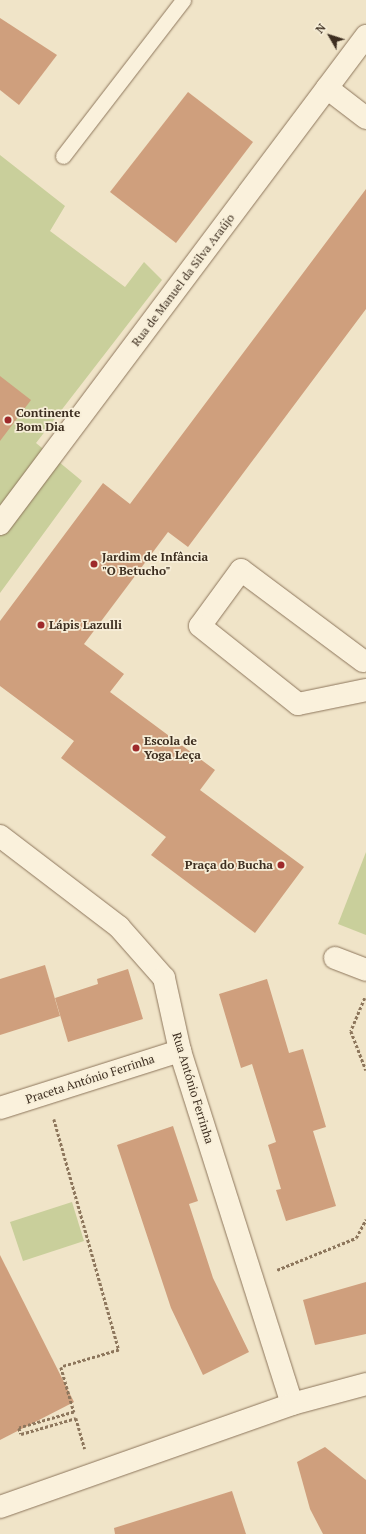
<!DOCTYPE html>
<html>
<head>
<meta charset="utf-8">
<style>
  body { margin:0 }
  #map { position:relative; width:366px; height:1534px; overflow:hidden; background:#f0e4c8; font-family:"PT Serif",serif }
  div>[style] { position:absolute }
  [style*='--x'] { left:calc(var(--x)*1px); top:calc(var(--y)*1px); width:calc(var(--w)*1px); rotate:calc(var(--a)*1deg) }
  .green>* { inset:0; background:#c9cf9b }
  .building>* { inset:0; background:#cf9f7d }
  .path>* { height:2.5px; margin-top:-1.25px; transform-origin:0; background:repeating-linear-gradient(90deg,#8d765c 0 3px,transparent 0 5px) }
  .roads { filter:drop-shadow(0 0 1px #8d765c) drop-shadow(0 0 1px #8d765c) }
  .lane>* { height:15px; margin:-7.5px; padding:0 7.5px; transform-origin:7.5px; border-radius:7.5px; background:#faf1dc }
  .street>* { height:22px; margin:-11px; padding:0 11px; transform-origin:11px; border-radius:11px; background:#faf1dc }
  .dots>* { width:11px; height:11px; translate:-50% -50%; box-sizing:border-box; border:2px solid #f7eed8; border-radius:50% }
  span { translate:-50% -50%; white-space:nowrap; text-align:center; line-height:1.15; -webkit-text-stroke:3.5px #f7eed8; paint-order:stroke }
  .street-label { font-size:12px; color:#3d2e20 }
  .poi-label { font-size:12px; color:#3d2e20; font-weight:700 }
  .left { translate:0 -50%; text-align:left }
  .right { translate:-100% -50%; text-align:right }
  .north { position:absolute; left:310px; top:16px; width:40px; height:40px; -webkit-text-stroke:3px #f7eed8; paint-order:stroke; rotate:309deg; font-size:11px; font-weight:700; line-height:16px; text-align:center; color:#3d2e20 }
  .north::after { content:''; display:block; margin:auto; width:14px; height:18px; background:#3d2e20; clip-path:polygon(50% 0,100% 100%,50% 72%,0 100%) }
</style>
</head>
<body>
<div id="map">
  <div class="green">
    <div style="clip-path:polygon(0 155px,65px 206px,50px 231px,125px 287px,144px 262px,162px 280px,36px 443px,82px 481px,0 593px)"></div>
    <div style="clip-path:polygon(366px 852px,366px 935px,338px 924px)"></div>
    <div style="clip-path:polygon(72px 1202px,84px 1241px,23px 1261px,10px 1222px)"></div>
  </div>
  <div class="building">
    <div style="clip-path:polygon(0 18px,57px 55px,19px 105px,0 90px)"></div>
    <div style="clip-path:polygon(188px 92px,253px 142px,176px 243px,110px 192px)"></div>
    <div style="clip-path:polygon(366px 189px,366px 309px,188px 547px,168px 532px,84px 644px,124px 674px,110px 692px,215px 770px,200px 790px,304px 867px,255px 933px,151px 855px,166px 837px,61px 758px,74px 741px,0 686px,0 621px,103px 483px,130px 504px)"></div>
    <div style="clip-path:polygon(0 376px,31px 400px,0 441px)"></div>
    <div style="clip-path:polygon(45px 965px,60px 1016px,0 1035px,0 979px)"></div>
    <div style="clip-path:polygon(128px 969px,143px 1019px,68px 1042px,55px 998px,98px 984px,97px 979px)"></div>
    <div style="clip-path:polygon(267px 979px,289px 1053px,303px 1049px,326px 1127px,313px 1131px,336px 1206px,286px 1221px,276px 1190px,281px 1189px,268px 1145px,276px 1142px,252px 1064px,241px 1068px,219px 994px)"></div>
    <div style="clip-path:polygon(173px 1126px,198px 1201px,189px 1204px,213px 1278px,249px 1352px,203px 1375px,171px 1308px,117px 1145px)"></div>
    <div style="clip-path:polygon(0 1255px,74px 1402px,0 1440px)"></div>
    <div style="clip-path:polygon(366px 1282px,366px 1334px,315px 1345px,303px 1300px)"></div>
    <div style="clip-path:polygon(325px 1447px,366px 1480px,366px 1534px,323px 1534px,310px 1509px,297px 1462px)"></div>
    <div style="clip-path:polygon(232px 1491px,246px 1534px,115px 1534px,114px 1528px)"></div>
  </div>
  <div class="path">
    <div style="--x:365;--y:998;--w:36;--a:113"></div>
    <div style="--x:351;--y:1031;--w:42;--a:69"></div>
    <div style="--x:54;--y:1119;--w:240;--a:74.3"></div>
    <div style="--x:119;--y:1350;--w:60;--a:163.7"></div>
    <div style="--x:61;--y:1367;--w:47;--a:73.9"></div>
    <div style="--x:74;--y:1412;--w:57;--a:163.8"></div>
    <div style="--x:19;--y:1428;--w:6;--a:72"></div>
    <div style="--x:21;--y:1434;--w:57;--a:-16.2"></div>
    <div style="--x:76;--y:1418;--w:32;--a:74"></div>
    <div style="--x:277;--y:1270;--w:85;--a:-22.1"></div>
    <div style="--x:356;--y:1238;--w:21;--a:-62"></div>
  </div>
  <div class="roads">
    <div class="lane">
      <div style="--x:63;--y:156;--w:197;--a:-52.4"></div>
    </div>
    <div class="street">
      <div style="--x:327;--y:88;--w:49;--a:37.6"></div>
      <div style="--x:0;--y:524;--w:610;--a:-53.13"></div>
      <div style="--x:363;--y:661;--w:152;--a:-143.3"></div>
      <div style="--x:241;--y:570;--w:69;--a:126.2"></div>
      <div style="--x:200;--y:626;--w:125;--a:38.5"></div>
      <div style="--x:298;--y:704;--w:69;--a:-11.6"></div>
      <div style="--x:0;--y:836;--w:150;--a:37.4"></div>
      <div style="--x:119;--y:927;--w:68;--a:48.6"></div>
      <div style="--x:164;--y:978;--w:75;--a:77.6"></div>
      <div style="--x:180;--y:1051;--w:370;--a:72.4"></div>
      <div style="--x:335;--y:958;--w:33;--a:21"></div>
      <div style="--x:0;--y:1108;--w:189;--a:-17.6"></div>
      <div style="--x:0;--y:1507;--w:310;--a:-19.4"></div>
      <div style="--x:292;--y:1404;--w:77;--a:-15.1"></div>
    </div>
  </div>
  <div class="dots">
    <div style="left:8px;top:420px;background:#9e2a2b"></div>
    <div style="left:94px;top:564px;background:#9e2a2b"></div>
    <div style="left:41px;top:625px;background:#9e2a2b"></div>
    <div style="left:136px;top:748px;background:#9e2a2b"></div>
    <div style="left:281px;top:865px;background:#9e2a2b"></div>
  </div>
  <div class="street-label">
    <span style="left:183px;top:280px;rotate:-53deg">Rua de Manuel da Silva Araújo</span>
    <span style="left:90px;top:1079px;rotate:-18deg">Praceta António Ferrinha</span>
    <span style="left:193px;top:1088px;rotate:73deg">Rua António Ferrinha</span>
  </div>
  <div class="poi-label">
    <span class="left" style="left:16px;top:420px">Continente<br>Bom Dia</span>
    <span class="left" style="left:102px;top:564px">Jardim de Infância<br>"O Betucho"</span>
    <span class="left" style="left:49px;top:625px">Lápis Lazulli</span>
    <span class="left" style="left:144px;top:748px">Escola de<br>Yoga Leça</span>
    <span class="right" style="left:273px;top:865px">Praça do Bucha</span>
  </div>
  <div class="north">N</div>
</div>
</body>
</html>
